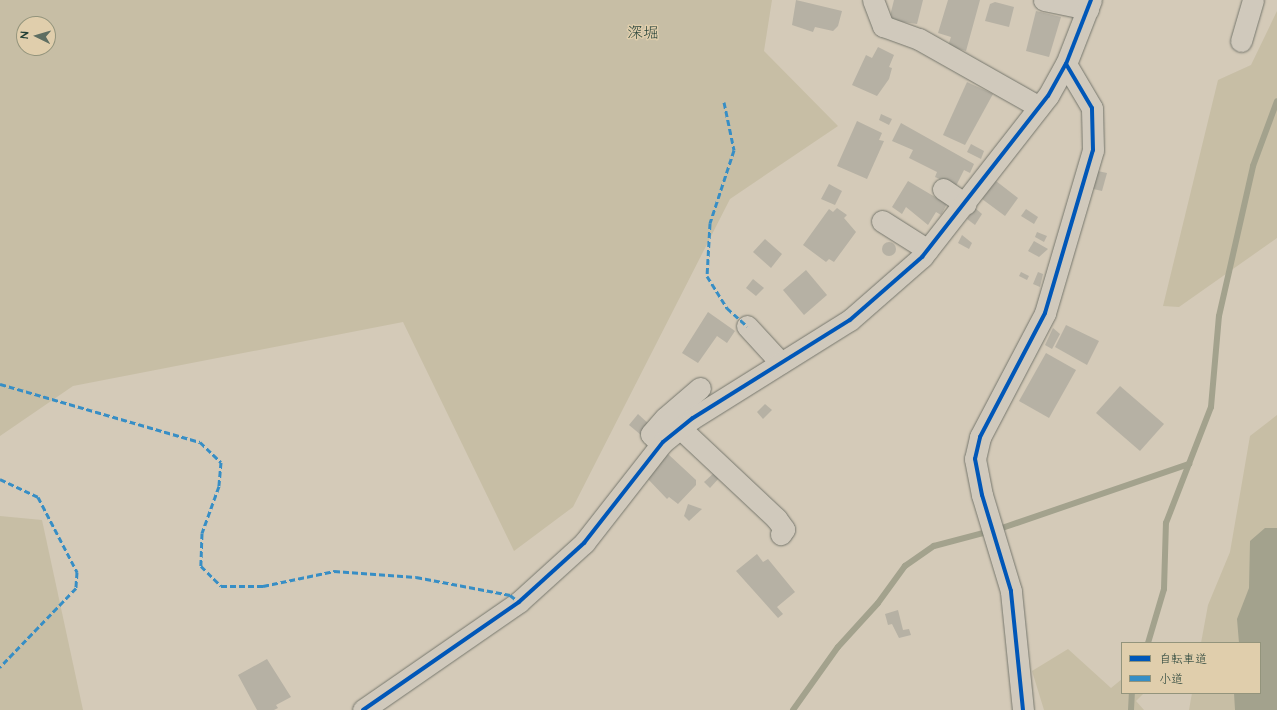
<!DOCTYPE html>
<html>
<head>
<meta charset="utf-8">
<style>
  body { margin:0 }
  #map { position:relative; width:1277px; height:710px; overflow:hidden; background:#d4cab8; font-family:"Architects Daughter","Klee One",sans-serif }
  div>[style] { position:absolute }
  [style*='--x'] { left:calc(var(--x)*1px); top:calc(var(--y)*1px); width:calc(var(--w)*1px); rotate:calc(var(--a)*1deg) }
  .green>* { inset:0; background:#c7bea5 }
  .water>* { inset:0; background:#a3a28d }
  .stream>* { height:6px; margin:-3px; padding:0 3px; transform-origin:3px; border-radius:3px; background:#a3a28d }
  .building>* { inset:0; background:#b6b1a4 }
  .round { border-radius:50% }
  .roads { filter:drop-shadow(0 0 1px #76776d) drop-shadow(0 0 1px #76776d) }
  .minor>* { height:21px; margin:-10.5px; padding:0 10.5px; transform-origin:10.5px; border-radius:10.5px; background:#d0c9bc }
  .quiet>* { height:3px; margin-top:-1.5px; transform-origin:0; background:repeating-linear-gradient(90deg,#378ec5 0 6px,transparent 0 9px) }
  .cycleway>* { height:4px; margin:-2px; padding:0 2px; transform-origin:2px; border-radius:2px; background:#0057b8 }
  span { translate:-50% -50%; white-space:nowrap; text-align:center; line-height:1.15; -webkit-text-stroke:3px #e0ceac; paint-order:stroke }
  .neighbourhood-label { font-size:16px; color:#1f3d34 }
  .legend { position:absolute; left:1121px; top:642px; width:140px; height:52px; box-sizing:border-box; background:#e0ceac; border:1px solid #93947c; margin:0; padding:5px 7px; list-style:none; font-size:12px; color:#1f3d34 }
  .legend li { display:flex; align-items:center; gap:8px; height:20px }
  .legend b { width:20px; border:1px solid #93947c }
  .north { position:absolute; left:16px; top:16px; width:40px; height:40px; box-sizing:border-box; background:#e0ceac; border:1px solid #93947c; border-radius:50%; rotate:275deg; font-size:11px; font-weight:700; line-height:16px; text-align:center; color:#1f3d34 }
  .north::after { content:''; display:block; margin:auto; width:14px; height:18px; background:#5e6e62; clip-path:polygon(50% 0,100% 100%,50% 72%,0 100%) }
</style>
</head>
<body>
<div id="map">
  <div class="green">
    <div style="clip-path:polygon(evenodd,0 0,772px 0,764px 51px,838px 126px,730px 199px,573px 507px,514px 551px,403px 322px,73px 386px,0 436px,0 0,24px 24px,48px 24px,48px 48px,24px 48px,24px 24px)"></div>
    <div style="clip-path:polygon(1277px 11px,1277px 238px,1179px 307px,1163px 306px,1218px 80px,1251px 65px)"></div>
    <div style="clip-path:polygon(1277px 415px,1277px 710px,1189px 710px,1192px 693px,1260px 693px,1260px 643px,1201px 643px,1208px 605px,1230px 552px,1250px 436px)"></div>
    <div style="clip-path:polygon(0 516px,42px 520px,83px 710px,0 710px)"></div>
    <div style="clip-path:polygon(1068px 649px,1111px 688px,1122px 679px,1122px 693px,1144px 693px,1136px 701px,1144px 710px,1044px 710px,1032px 671px)"></div>
  </div>
  <div class="water">
    <div style="clip-path:polygon(1265px 528px,1277px 528px,1277px 710px,1235px 710px,1234px 693px,1260px 693px,1260px 643px,1239px 643px,1237px 619px,1249px 588px,1250px 541px)"></div>
  </div>
  <div class="stream">
    <div style="--x:1148;--y:643;--w:56;--a:-73.5"></div>
    <div style="--x:1164;--y:589;--w:66;--a:-88.3"></div>
    <div style="--x:1166;--y:523;--w:124;--a:-68.8"></div>
    <div style="--x:1211;--y:407;--w:91;--a:-85"></div>
    <div style="--x:1219;--y:316;--w:154;--a:-77.2"></div>
    <div style="--x:1253;--y:166;--w:69;--a:-69.7"></div>
    <div style="--x:793;--y:710;--w:77;--a:-54.5"></div>
    <div style="--x:838;--y:647;--w:59;--a:-47.7"></div>
    <div style="--x:878;--y:603;--w:46;--a:-53.9"></div>
    <div style="--x:905;--y:566;--w:35;--a:-35"></div>
    <div style="--x:934;--y:546;--w:70;--a:-14.8"></div>
    <div style="--x:1002;--y:528;--w:198;--a:-18.9"></div>
    <div style="--x:1131;--y:710;--w:17;--a:-87"></div>
  </div>
  <div class="building">
    <div style="clip-path:polygon(796px 0,842px 11px,838px 26px,833px 31px,815px 27px,813px 32px,792px 25px)"></div>
    <div style="clip-path:polygon(894px 0,923px 0,917px 24px,889px 20px)"></div>
    <div style="clip-path:polygon(948px 0,980px 0,966px 51px,948px 46px,951px 37px,938px 33px)"></div>
    <div style="clip-path:polygon(995px 2px,1014px 7px,1009px 27px,985px 21px,990px 4px)"></div>
    <div style="clip-path:polygon(1036px 11px,1061px 17px,1049px 57px,1026px 51px)"></div>
    <div style="clip-path:polygon(878px 47px,894px 55px,889px 67px,892px 68px,889px 79px,877px 96px,852px 85px,866px 55px,872px 58px)"></div>
    <div style="clip-path:polygon(967px 82px,993px 94px,965px 145px,943px 135px)"></div>
    <div style="clip-path:polygon(881px 114px,892px 119px,889px 125px,879px 120px)"></div>
    <div style="clip-path:polygon(857px 121px,882px 133px,879px 140px,884px 141px,867px 179px,837px 166px)"></div>
    <div style="clip-path:polygon(901px 123px,974px 164px,970px 173px,964px 170px,956px 186px,935px 177px,937px 172px,909px 158px,913px 150px,892px 141px)"></div>
    <div style="clip-path:polygon(971px 144px,984px 151px,981px 159px,967px 152px)"></div>
    <div style="clip-path:polygon(1093px 170px,1107px 173px,1102px 191px,1089px 188px)"></div>
    <div style="clip-path:polygon(908px 181px,947px 204px,941px 215px,936px 212px,928px 225px,906px 207px,902px 214px,892px 207px)"></div>
    <div style="clip-path:polygon(996px 181px,1018px 198px,1005px 216px,982px 199px)"></div>
    <div style="clip-path:polygon(829px 184px,842px 191px,835px 205px,821px 199px)"></div>
    <div style="clip-path:polygon(837px 208px,847px 215px,844px 218px,856px 232px,834px 262px,829px 259px,826px 262px,803px 245px,829px 209px,833px 212px)"></div>
    <div style="clip-path:polygon(975px 208px,982px 214px,975px 225px,967px 219px)"></div>
    <div style="clip-path:polygon(1026px 209px,1038px 217px,1034px 224px,1021px 216px)"></div>
    <div style="clip-path:polygon(1037px 232px,1047px 236px,1044px 242px,1035px 237px)"></div>
    <div style="clip-path:polygon(962px 235px,972px 243px,969px 249px,958px 243px)"></div>
    <div style="clip-path:polygon(765px 239px,782px 254px,771px 268px,753px 252px)"></div>
    <div style="clip-path:polygon(1034px 241px,1048px 249px,1039px 257px,1028px 251px)"></div>
    <div class="round" style="left:882px;top:242px;width:14px;height:14px"></div>
    <div style="clip-path:polygon(806px 270px,827px 295px,804px 315px,783px 290px)"></div>
    <div style="clip-path:polygon(1021px 272px,1029px 276px,1027px 280px,1019px 276px)"></div>
    <div style="clip-path:polygon(1038px 272px,1043px 274px,1040px 287px,1033px 284px)"></div>
    <div style="clip-path:polygon(753px 279px,764px 288px,756px 296px,746px 288px)"></div>
    <div style="clip-path:polygon(708px 312px,735px 331px,727px 343px,717px 336px,698px 363px,682px 353px)"></div>
    <div style="clip-path:polygon(1066px 325px,1099px 341px,1087px 365px,1055px 347px)"></div>
    <div style="clip-path:polygon(1053px 328px,1060px 334px,1052px 349px,1045px 345px)"></div>
    <div style="clip-path:polygon(1046px 353px,1076px 370px,1049px 418px,1019px 401px)"></div>
    <div style="clip-path:polygon(1120px 386px,1164px 424px,1140px 451px,1096px 413px)"></div>
    <div style="clip-path:polygon(765px 404px,772px 410px,763px 419px,757px 412px)"></div>
    <div style="clip-path:polygon(638px 414px,650px 425px,641px 435px,629px 425px)"></div>
    <div style="clip-path:polygon(668px 454px,696px 480px,696px 485px,678px 504px,669px 497px,667px 499px,646px 477px)"></div>
    <div style="clip-path:polygon(715px 472px,720px 477px,710px 488px,704px 482px)"></div>
    <div style="clip-path:polygon(688px 504px,702px 509px,689px 521px,684px 516px)"></div>
    <div style="clip-path:polygon(757px 554px,763px 562px,768px 559px,795px 592px,777px 607px,783px 614px,778px 618px,736px 571px)"></div>
    <div style="clip-path:polygon(898px 610px,903px 630px,909px 629px,911px 635px,899px 638px,892px 624px,888px 625px,885px 614px)"></div>
    <div style="clip-path:polygon(267px 659px,291px 697px,276px 705px,278px 708px,274px 710px,257px 710px,238px 675px)"></div>
  </div>
  <div class="roads">
    <div class="minor">
      <div style="--x:873;--y:0;--w:28;--a:69"></div>
      <div style="--x:883;--y:26;--w:38;--a:20"></div>
      <div style="--x:919;--y:39;--w:138;--a:29.5"></div>
      <div style="--x:1044;--y:0;--w:45;--a:11.6"></div>
      <div style="--x:1241;--y:41;--w:43;--a:-73.7"></div>
      <div style="--x:943;--y:189;--w:27;--a:34"></div>
      <div style="--x:882;--y:221;--w:54;--a:32.2"></div>
      <div style="--x:747;--y:326;--w:50;--a:47.4"></div>
      <div style="--x:680;--y:428;--w:132;--a:43.2"></div>
      <div style="--x:776;--y:518;--w:14;--a:54"></div>
      <div style="--x:784;--y:529;--w:6;--a:121"></div>
      <div style="--x:661;--y:444;--w:14;--a:-135"></div>
      <div style="--x:651;--y:434;--w:21;--a:-49"></div>
      <div style="--x:665;--y:418;--w:46;--a:-40.6"></div>
      <div style="--x:363;--y:710;--w:190;--a:-34.7"></div>
      <div style="--x:519;--y:602;--w:88;--a:-42.2"></div>
      <div style="--x:584;--y:543;--w:128;--a:-52"></div>
      <div style="--x:663;--y:442;--w:38;--a:-39"></div>
      <div style="--x:693;--y:418;--w:185;--a:-32"></div>
      <div style="--x:850;--y:320;--w:96;--a:-41.2"></div>
      <div style="--x:922;--y:257;--w:204;--a:-52"></div>
      <div style="--x:1048;--y:96;--w:37;--a:-61"></div>
      <div style="--x:1066;--y:64;--w:69;--a:-68.7"></div>
      <div style="--x:1023;--y:710;--w:120;--a:-95.8"></div>
      <div style="--x:1011;--y:591;--w:100;--a:-106.8"></div>
      <div style="--x:982;--y:495;--w:37;--a:-101"></div>
      <div style="--x:975;--y:459;--w:23;--a:-77"></div>
      <div style="--x:980;--y:437;--w:140;--a:-62.3"></div>
      <div style="--x:1045;--y:313;--w:170;--a:-73.6"></div>
      <div style="--x:1093;--y:150;--w:42;--a:-91.4"></div>
      <div style="--x:1092;--y:108;--w:51;--a:-120.6"></div>
    </div>
  </div>
  <div class="quiet">
    <div style="--x:724;--y:102;--w:49;--a:78.2"></div>
    <div style="--x:734;--y:150;--w:77;--a:108.2"></div>
    <div style="--x:710;--y:223;--w:53;--a:93.2"></div>
    <div style="--x:707;--y:276;--w:38;--a:58"></div>
    <div style="--x:727;--y:308;--w:27;--a:42"></div>
    <div style="--x:0;--y:384;--w:208;--a:16.2"></div>
    <div style="--x:200;--y:442;--w:29;--a:44"></div>
    <div style="--x:221;--y:462;--w:24;--a:95"></div>
    <div style="--x:219;--y:486;--w:50;--a:109.9"></div>
    <div style="--x:202;--y:533;--w:33;--a:92"></div>
    <div style="--x:201;--y:566;--w:28;--a:45"></div>
    <div style="--x:221;--y:586;--w:42;--a:0"></div>
    <div style="--x:263;--y:586;--w:73;--a:-11.9"></div>
    <div style="--x:334;--y:571;--w:82;--a:4.2"></div>
    <div style="--x:416;--y:577;--w:96;--a:10.8"></div>
    <div style="--x:510;--y:595;--w:11;--a:38"></div>
    <div style="--x:0;--y:479;--w:42;--a:25.3"></div>
    <div style="--x:38;--y:497;--w:85;--a:62.5"></div>
    <div style="--x:77;--y:572;--w:16;--a:94"></div>
    <div style="--x:76;--y:588;--w:110;--a:133.9"></div>
  </div>
  <div class="cycleway">
    <div style="--x:363;--y:710;--w:190;--a:-34.7"></div>
    <div style="--x:519;--y:602;--w:88;--a:-42.2"></div>
    <div style="--x:584;--y:543;--w:128;--a:-52"></div>
    <div style="--x:663;--y:442;--w:38;--a:-39"></div>
    <div style="--x:693;--y:418;--w:185;--a:-32"></div>
    <div style="--x:850;--y:320;--w:96;--a:-41.2"></div>
    <div style="--x:922;--y:257;--w:204;--a:-52"></div>
    <div style="--x:1048;--y:96;--w:37;--a:-61"></div>
    <div style="--x:1066;--y:64;--w:69;--a:-68.7"></div>
    <div style="--x:1023;--y:710;--w:120;--a:-95.8"></div>
    <div style="--x:1011;--y:591;--w:100;--a:-106.8"></div>
    <div style="--x:982;--y:495;--w:37;--a:-101"></div>
    <div style="--x:975;--y:459;--w:23;--a:-77"></div>
    <div style="--x:980;--y:437;--w:140;--a:-62.3"></div>
    <div style="--x:1045;--y:313;--w:170;--a:-73.6"></div>
    <div style="--x:1093;--y:150;--w:42;--a:-91.4"></div>
    <div style="--x:1092;--y:108;--w:51;--a:-120.6"></div>
  </div>
  <div class="neighbourhood-label">
    <span style="left:643px;top:33px">深堀</span>
  </div>
  <ul class="legend">
  <li><b style="height:5px;background:#0057b8"></b>自転車道</li>
  <li><b style="height:5px;background:#378ec5"></b>小道</li>
  </ul>
  <div class="north">N</div>
</div>
</body>
</html>
